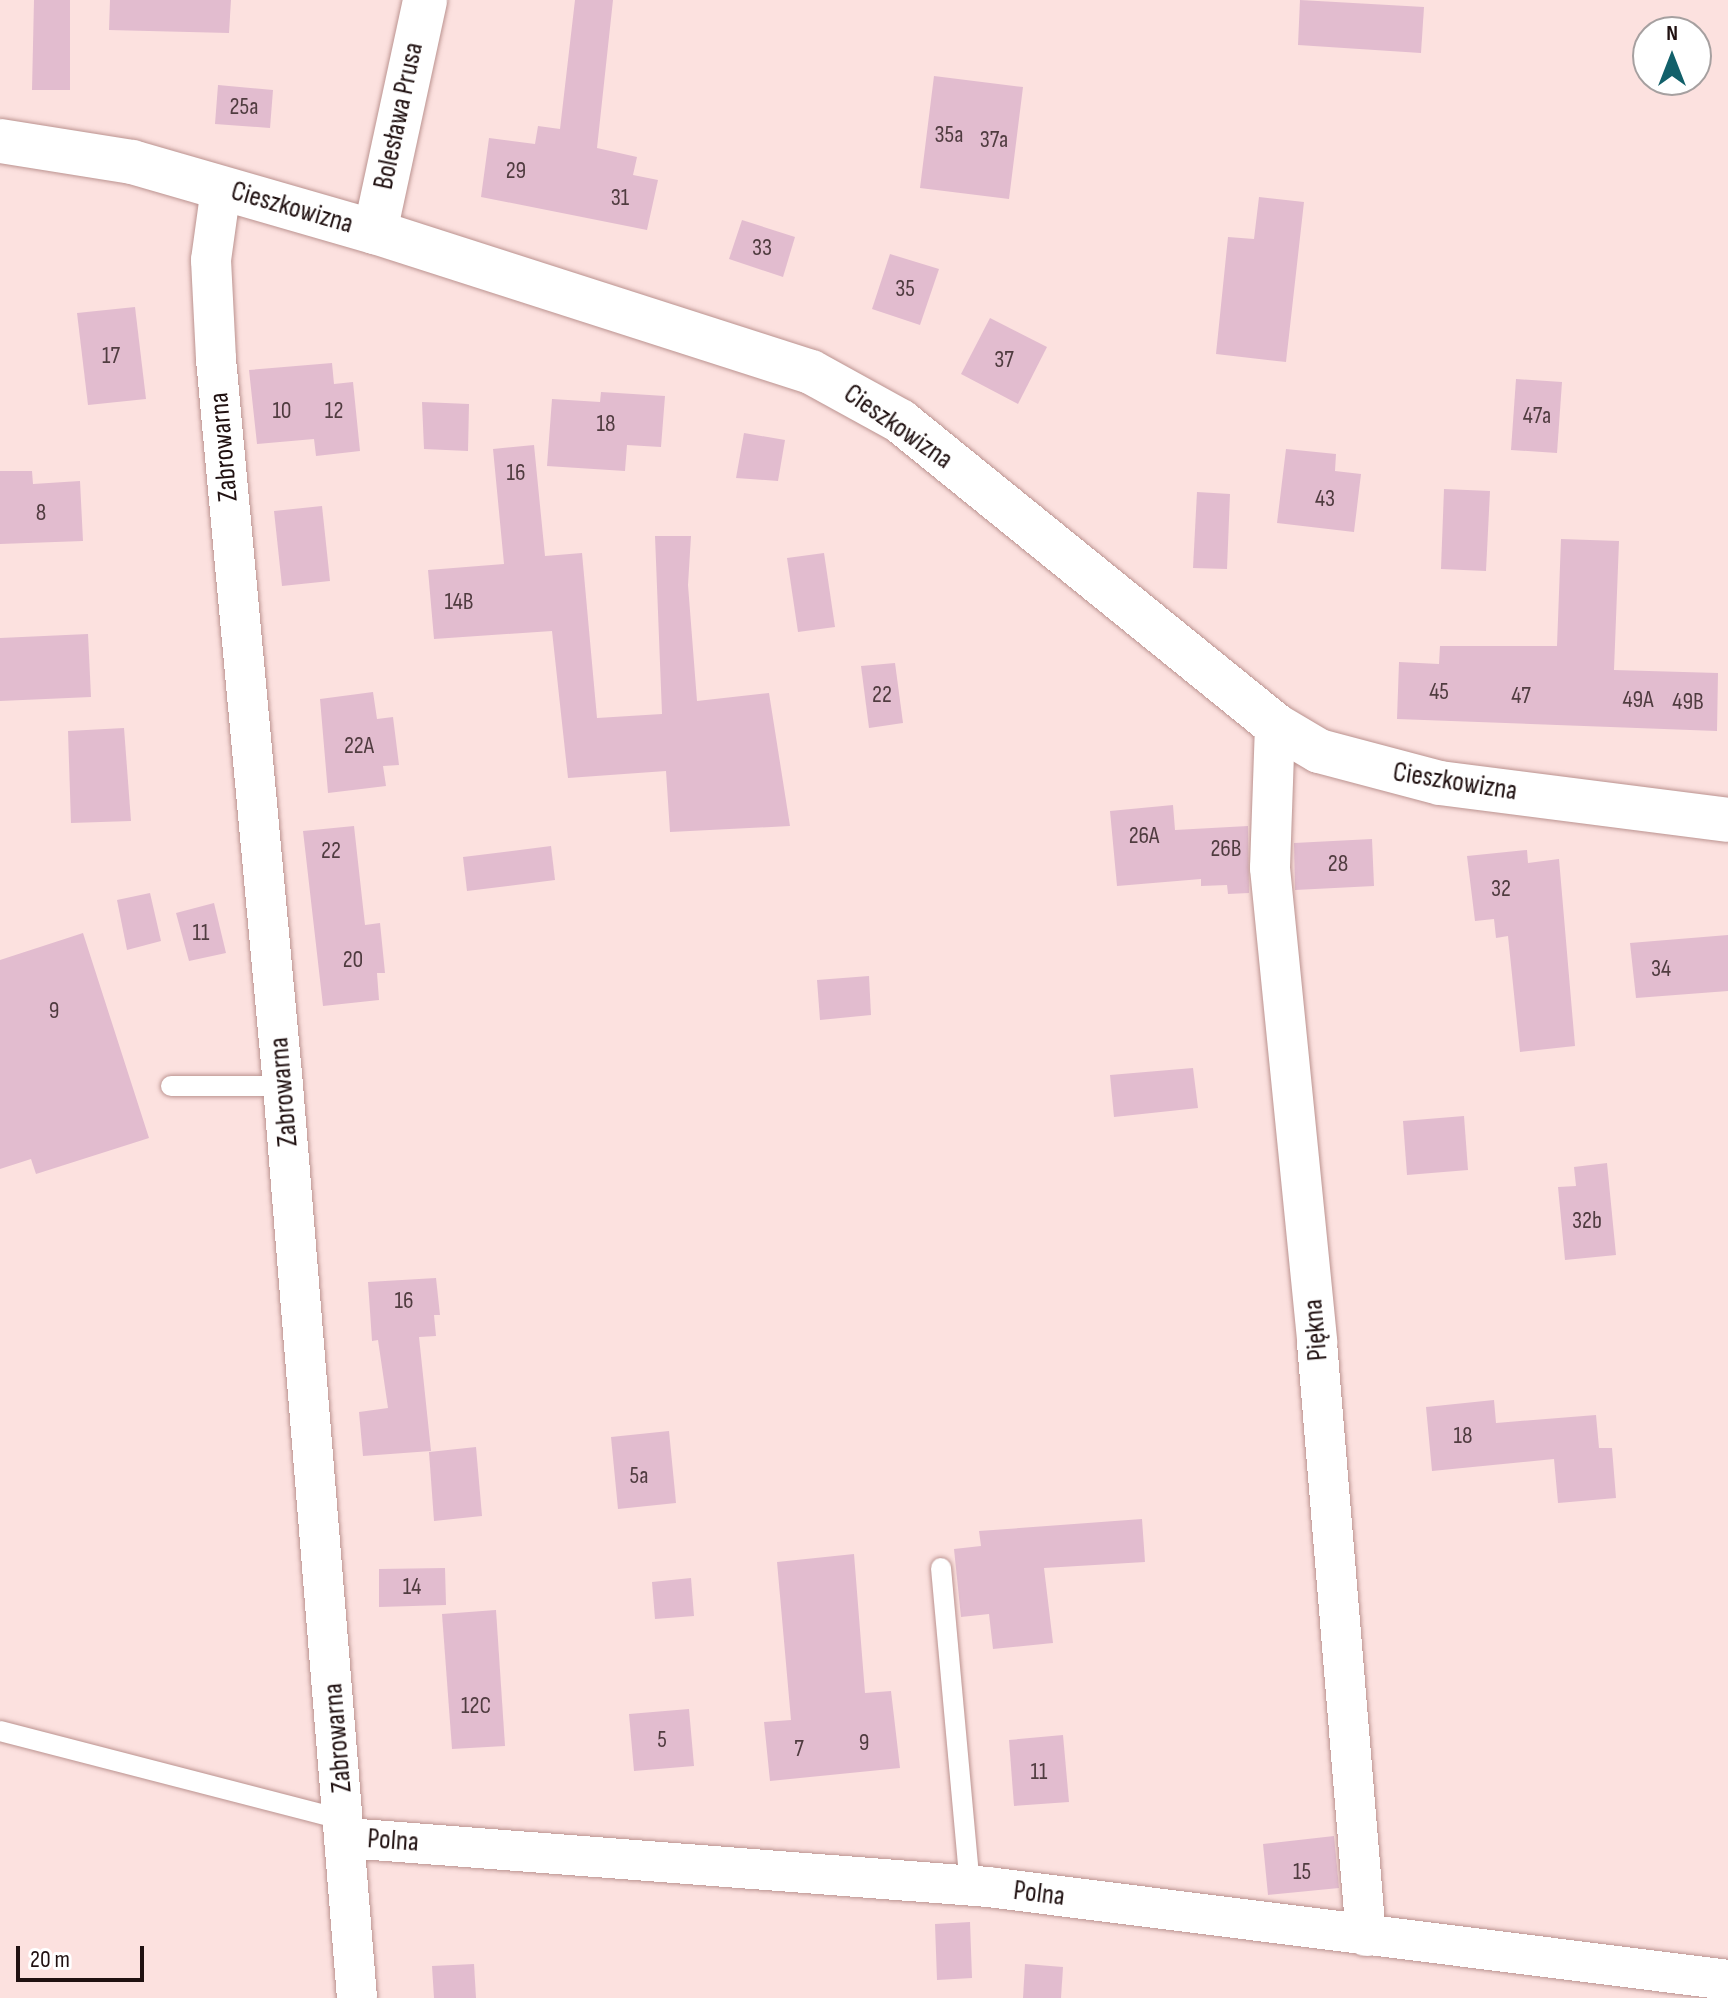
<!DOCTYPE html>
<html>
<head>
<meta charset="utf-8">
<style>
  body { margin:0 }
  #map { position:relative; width:1728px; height:1998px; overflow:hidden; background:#fce1df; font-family:"Sofia Sans Condensed",sans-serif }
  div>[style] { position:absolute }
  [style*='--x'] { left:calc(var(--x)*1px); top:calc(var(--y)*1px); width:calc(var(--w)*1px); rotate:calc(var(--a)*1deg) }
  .building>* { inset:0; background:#e2bccf }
  .roads { filter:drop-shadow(0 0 2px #bb9390) drop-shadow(0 0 2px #bb9390) }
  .service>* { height:20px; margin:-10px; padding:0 10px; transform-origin:10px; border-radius:10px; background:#fff }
  .minor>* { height:40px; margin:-20px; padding:0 20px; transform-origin:20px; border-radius:20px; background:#fff }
  .tertiary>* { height:44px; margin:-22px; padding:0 22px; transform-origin:22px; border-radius:22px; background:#fff }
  span { translate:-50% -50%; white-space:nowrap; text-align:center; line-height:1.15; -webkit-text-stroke:7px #fff; paint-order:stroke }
  .number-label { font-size:24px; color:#503c40 }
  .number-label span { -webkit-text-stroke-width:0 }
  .street-label { font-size:28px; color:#201111 }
  .north { position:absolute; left:1632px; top:16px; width:80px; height:80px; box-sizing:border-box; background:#fff; border:2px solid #a6a0a0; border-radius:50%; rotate:0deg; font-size:22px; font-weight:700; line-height:32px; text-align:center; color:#201111 }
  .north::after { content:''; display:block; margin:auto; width:28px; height:36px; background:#12606a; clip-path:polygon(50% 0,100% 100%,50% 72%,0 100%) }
  .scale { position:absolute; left:16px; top:1946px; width:128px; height:36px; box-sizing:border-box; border:4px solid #201111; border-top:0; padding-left:10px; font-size:24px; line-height:28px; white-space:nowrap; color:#201111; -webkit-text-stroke:6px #fff; paint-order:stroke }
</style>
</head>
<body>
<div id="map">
  <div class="building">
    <div style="clip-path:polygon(34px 0,70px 0,70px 90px,32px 90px)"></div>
    <div style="clip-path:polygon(110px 0,231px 0,229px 33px,109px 30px)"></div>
    <div style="clip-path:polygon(575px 0,613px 0,597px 148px,637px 157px,633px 175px,658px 180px,647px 230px,481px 197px,489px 138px,535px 144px,538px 126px,560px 129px)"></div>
    <div style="clip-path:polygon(1300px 0,1424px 7px,1421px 53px,1298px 45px)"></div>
    <div style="clip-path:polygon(934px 76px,1023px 87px,1009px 199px,920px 188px)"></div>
    <div style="clip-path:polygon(218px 85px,273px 90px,270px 128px,215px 124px)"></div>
    <div style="clip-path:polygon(1259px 197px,1304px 202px,1286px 362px,1216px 354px,1228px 237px,1254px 239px)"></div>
    <div style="clip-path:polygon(742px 220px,795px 237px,783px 277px,729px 259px)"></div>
    <div style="clip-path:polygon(890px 254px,939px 269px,920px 325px,872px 309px)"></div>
    <div style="clip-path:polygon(135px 307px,146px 399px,88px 405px,77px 313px)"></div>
    <div style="clip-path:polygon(990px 318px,1047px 347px,1018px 404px,961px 374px)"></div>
    <div style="clip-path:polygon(332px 363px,334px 384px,353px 382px,360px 451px,316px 456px,314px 439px,257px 444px,249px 370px)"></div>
    <div style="clip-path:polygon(1516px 379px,1562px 382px,1557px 453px,1511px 450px)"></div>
    <div style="clip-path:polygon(601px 392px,665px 396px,661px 447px,627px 445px,625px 471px,547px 466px,552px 399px,600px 402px)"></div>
    <div style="clip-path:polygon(422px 402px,469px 404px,468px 451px,424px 449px)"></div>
    <div style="clip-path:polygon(744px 433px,785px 440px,778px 481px,736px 478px)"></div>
    <div style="clip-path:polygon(534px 445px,545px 556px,582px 553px,597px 718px,662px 714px,655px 536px,691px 536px,688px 585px,697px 701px,769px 693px,790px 826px,670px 832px,666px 771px,568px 778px,552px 631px,434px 639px,428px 570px,504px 564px,493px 449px)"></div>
    <div style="clip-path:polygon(1286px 449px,1336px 454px,1335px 471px,1361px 474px,1354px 532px,1277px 523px)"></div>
    <div style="clip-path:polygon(0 471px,32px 471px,33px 484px,80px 481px,83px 541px,0 544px)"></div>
    <div style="clip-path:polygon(1444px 489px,1490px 491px,1486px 571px,1441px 569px)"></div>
    <div style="clip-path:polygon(1197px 492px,1230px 494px,1227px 569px,1193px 568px)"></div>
    <div style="clip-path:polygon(322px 506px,330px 581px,282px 586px,274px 511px)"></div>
    <div style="clip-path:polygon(1561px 539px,1619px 541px,1614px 670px,1718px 673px,1717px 731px,1397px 719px,1399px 662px,1439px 664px,1440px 646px,1557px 646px)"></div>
    <div style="clip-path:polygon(824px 553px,835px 627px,798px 632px,787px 558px)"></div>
    <div style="clip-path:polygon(88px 634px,91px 697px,0 701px,0 638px)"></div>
    <div style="clip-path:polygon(895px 663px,903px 723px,869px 728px,861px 666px)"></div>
    <div style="clip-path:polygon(373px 692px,377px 719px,393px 717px,399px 765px,383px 766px,386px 786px,328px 793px,320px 699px)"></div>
    <div style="clip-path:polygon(124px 728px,131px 821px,71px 823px,68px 731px)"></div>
    <div style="clip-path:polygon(1173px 805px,1175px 830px,1248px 826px,1249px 893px,1228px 894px,1227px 885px,1201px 886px,1201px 879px,1117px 886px,1110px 811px)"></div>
    <div style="clip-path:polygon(354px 826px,365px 925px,380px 923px,385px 973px,377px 973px,379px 1000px,323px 1006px,303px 831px)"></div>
    <div style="clip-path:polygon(1372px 839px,1374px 886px,1295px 890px,1294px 843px)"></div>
    <div style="clip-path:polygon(551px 846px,555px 880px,467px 891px,463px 857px)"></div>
    <div style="clip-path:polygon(1527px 850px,1528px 863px,1559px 859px,1575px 1046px,1520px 1052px,1508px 936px,1496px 938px,1494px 919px,1475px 921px,1467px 856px)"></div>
    <div style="clip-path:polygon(150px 893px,161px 941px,127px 950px,117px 900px)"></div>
    <div style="clip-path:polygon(214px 903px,226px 953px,189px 961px,176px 913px)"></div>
    <div style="clip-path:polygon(83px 933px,149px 1138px,36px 1174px,31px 1159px,0 1169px,0 960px)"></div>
    <div style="clip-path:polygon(1728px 935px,1728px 991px,1636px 998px,1630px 943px)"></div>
    <div style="clip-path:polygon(869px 976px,871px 1015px,820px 1020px,817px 980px)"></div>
    <div style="clip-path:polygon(1193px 1068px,1198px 1108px,1114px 1117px,1110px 1075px)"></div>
    <div style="clip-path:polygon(1464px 1116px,1468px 1170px,1407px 1175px,1403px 1121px)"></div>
    <div style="clip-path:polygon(1607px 1163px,1616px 1255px,1565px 1260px,1558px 1187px,1576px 1186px,1574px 1167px)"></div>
    <div style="clip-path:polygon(436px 1278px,440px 1315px,434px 1315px,436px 1336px,419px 1337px,431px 1451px,363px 1456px,359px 1412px,388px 1408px,378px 1340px,372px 1341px,368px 1282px)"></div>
    <div style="clip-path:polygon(1494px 1400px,1496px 1423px,1596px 1415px,1599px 1448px,1612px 1448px,1616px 1498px,1558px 1503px,1554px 1459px,1432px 1471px,1426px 1407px)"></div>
    <div style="clip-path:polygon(669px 1431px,676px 1503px,618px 1509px,611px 1437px)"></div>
    <div style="clip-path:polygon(476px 1447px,482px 1516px,434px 1521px,429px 1452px)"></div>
    <div style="clip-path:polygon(1142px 1519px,1145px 1562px,1044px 1568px,1053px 1643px,993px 1649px,989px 1614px,961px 1617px,954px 1549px,981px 1546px,979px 1531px)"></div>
    <div style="clip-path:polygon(854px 1554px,865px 1693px,891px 1691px,900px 1768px,770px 1781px,764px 1722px,791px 1720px,777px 1562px)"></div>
    <div style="clip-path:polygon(445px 1568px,446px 1605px,379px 1607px,379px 1569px)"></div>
    <div style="clip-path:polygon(691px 1578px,694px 1616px,655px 1619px,652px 1582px)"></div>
    <div style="clip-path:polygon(496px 1610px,505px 1746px,452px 1749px,442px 1614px)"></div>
    <div style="clip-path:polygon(689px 1709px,694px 1766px,634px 1771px,629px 1714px)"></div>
    <div style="clip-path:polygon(1063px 1735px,1069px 1802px,1014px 1806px,1009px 1740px)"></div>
    <div style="clip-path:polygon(1334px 1836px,1339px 1888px,1268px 1895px,1263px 1844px)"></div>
    <div style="clip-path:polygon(970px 1922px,972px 1978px,937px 1980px,935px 1924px)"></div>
    <div style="clip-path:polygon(474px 1964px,476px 1998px,434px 1998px,432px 1966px)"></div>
    <div style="clip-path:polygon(1025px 1964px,1063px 1967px,1061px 1998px,1023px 1998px)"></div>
  </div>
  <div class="roads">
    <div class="service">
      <div style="--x:171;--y:1086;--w:112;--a:0"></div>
      <div style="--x:941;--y:1568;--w:319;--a:84.8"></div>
      <div style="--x:0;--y:1731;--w:356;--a:14.5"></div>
    </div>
    <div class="minor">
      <div style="--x:221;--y:188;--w:73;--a:97.9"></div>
      <div style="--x:211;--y:260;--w:99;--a:87.1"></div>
      <div style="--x:216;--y:359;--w:730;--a:84.73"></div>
      <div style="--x:283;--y:1086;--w:915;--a:85.36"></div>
      <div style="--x:1275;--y:725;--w:143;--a:92"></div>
      <div style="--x:1270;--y:868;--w:477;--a:84.3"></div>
      <div style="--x:1317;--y:1343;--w:595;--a:85.28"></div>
      <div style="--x:347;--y:1838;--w:643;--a:4.37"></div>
      <div style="--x:988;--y:1887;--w:746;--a:7.16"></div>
    </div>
    <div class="tertiary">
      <div style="--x:0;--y:141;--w:134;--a:9"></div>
      <div style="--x:132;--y:162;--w:253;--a:16.1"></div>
      <div style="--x:375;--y:232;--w:458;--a:17.8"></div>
      <div style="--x:811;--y:372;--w:102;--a:28.8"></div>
      <div style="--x:900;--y:421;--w:483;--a:39"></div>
      <div style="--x:1275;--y:725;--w:51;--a:30.6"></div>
      <div style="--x:1319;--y:751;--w:125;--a:14.8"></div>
      <div style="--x:1440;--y:783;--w:290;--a:7.3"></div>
      <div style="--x:375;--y:232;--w:237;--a:-77.8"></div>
    </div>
  </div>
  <div class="number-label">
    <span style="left:244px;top:107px">25a</span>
    <span style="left:949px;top:135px">35a</span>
    <span style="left:994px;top:140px">37a</span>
    <span style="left:516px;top:171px">29</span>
    <span style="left:620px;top:198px">31</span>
    <span style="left:762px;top:248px">33</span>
    <span style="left:905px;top:289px">35</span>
    <span style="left:111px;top:356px">17</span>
    <span style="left:1004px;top:360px">37</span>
    <span style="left:282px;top:411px">10</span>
    <span style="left:334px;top:411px">12</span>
    <span style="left:1537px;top:416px">47a</span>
    <span style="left:606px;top:424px">18</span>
    <span style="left:516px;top:473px">16</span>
    <span style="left:1325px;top:499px">43</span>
    <span style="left:41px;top:513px">8</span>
    <span style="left:459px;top:602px">14B</span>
    <span style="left:1439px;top:692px">45</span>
    <span style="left:882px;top:695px">22</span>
    <span style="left:1521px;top:696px">47</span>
    <span style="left:1638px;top:700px">49A</span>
    <span style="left:1688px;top:702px">49B</span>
    <span style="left:359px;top:746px">22A</span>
    <span style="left:1144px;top:836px">26A</span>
    <span style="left:1226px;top:849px">26B</span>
    <span style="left:331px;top:851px">22</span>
    <span style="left:1338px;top:864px">28</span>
    <span style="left:1501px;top:889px">32</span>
    <span style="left:201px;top:933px">11</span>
    <span style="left:353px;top:960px">20</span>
    <span style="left:1661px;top:969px">34</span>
    <span style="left:54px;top:1011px">9</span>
    <span style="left:1587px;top:1221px">32b</span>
    <span style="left:404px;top:1301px">16</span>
    <span style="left:1463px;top:1436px">18</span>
    <span style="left:639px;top:1476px">5a</span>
    <span style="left:412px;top:1587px">14</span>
    <span style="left:476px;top:1706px">12C</span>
    <span style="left:662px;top:1740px">5</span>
    <span style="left:864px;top:1743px">9</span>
    <span style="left:799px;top:1749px">7</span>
    <span style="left:1039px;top:1772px">11</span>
    <span style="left:1302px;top:1872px">15</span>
  </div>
  <div class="street-label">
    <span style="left:399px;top:116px;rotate:-78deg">Bolesława Prusa</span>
    <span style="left:292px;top:208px;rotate:16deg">Cieszkowizna</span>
    <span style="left:898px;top:427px;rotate:35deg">Cieszkowizna</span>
    <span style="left:224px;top:447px;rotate:-95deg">Zabrowarna</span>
    <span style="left:1455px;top:782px;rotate:9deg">Cieszkowizna</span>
    <span style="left:284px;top:1092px;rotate:-95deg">Zabrowarna</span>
    <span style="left:1316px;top:1330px;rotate:-95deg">Piękna</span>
    <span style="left:338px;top:1738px;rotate:-95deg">Zabrowarna</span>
    <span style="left:393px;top:1841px;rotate:4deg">Polna</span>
    <span style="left:1039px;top:1894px;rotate:7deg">Polna</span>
  </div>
  <div class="north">N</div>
  <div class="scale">20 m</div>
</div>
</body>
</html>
